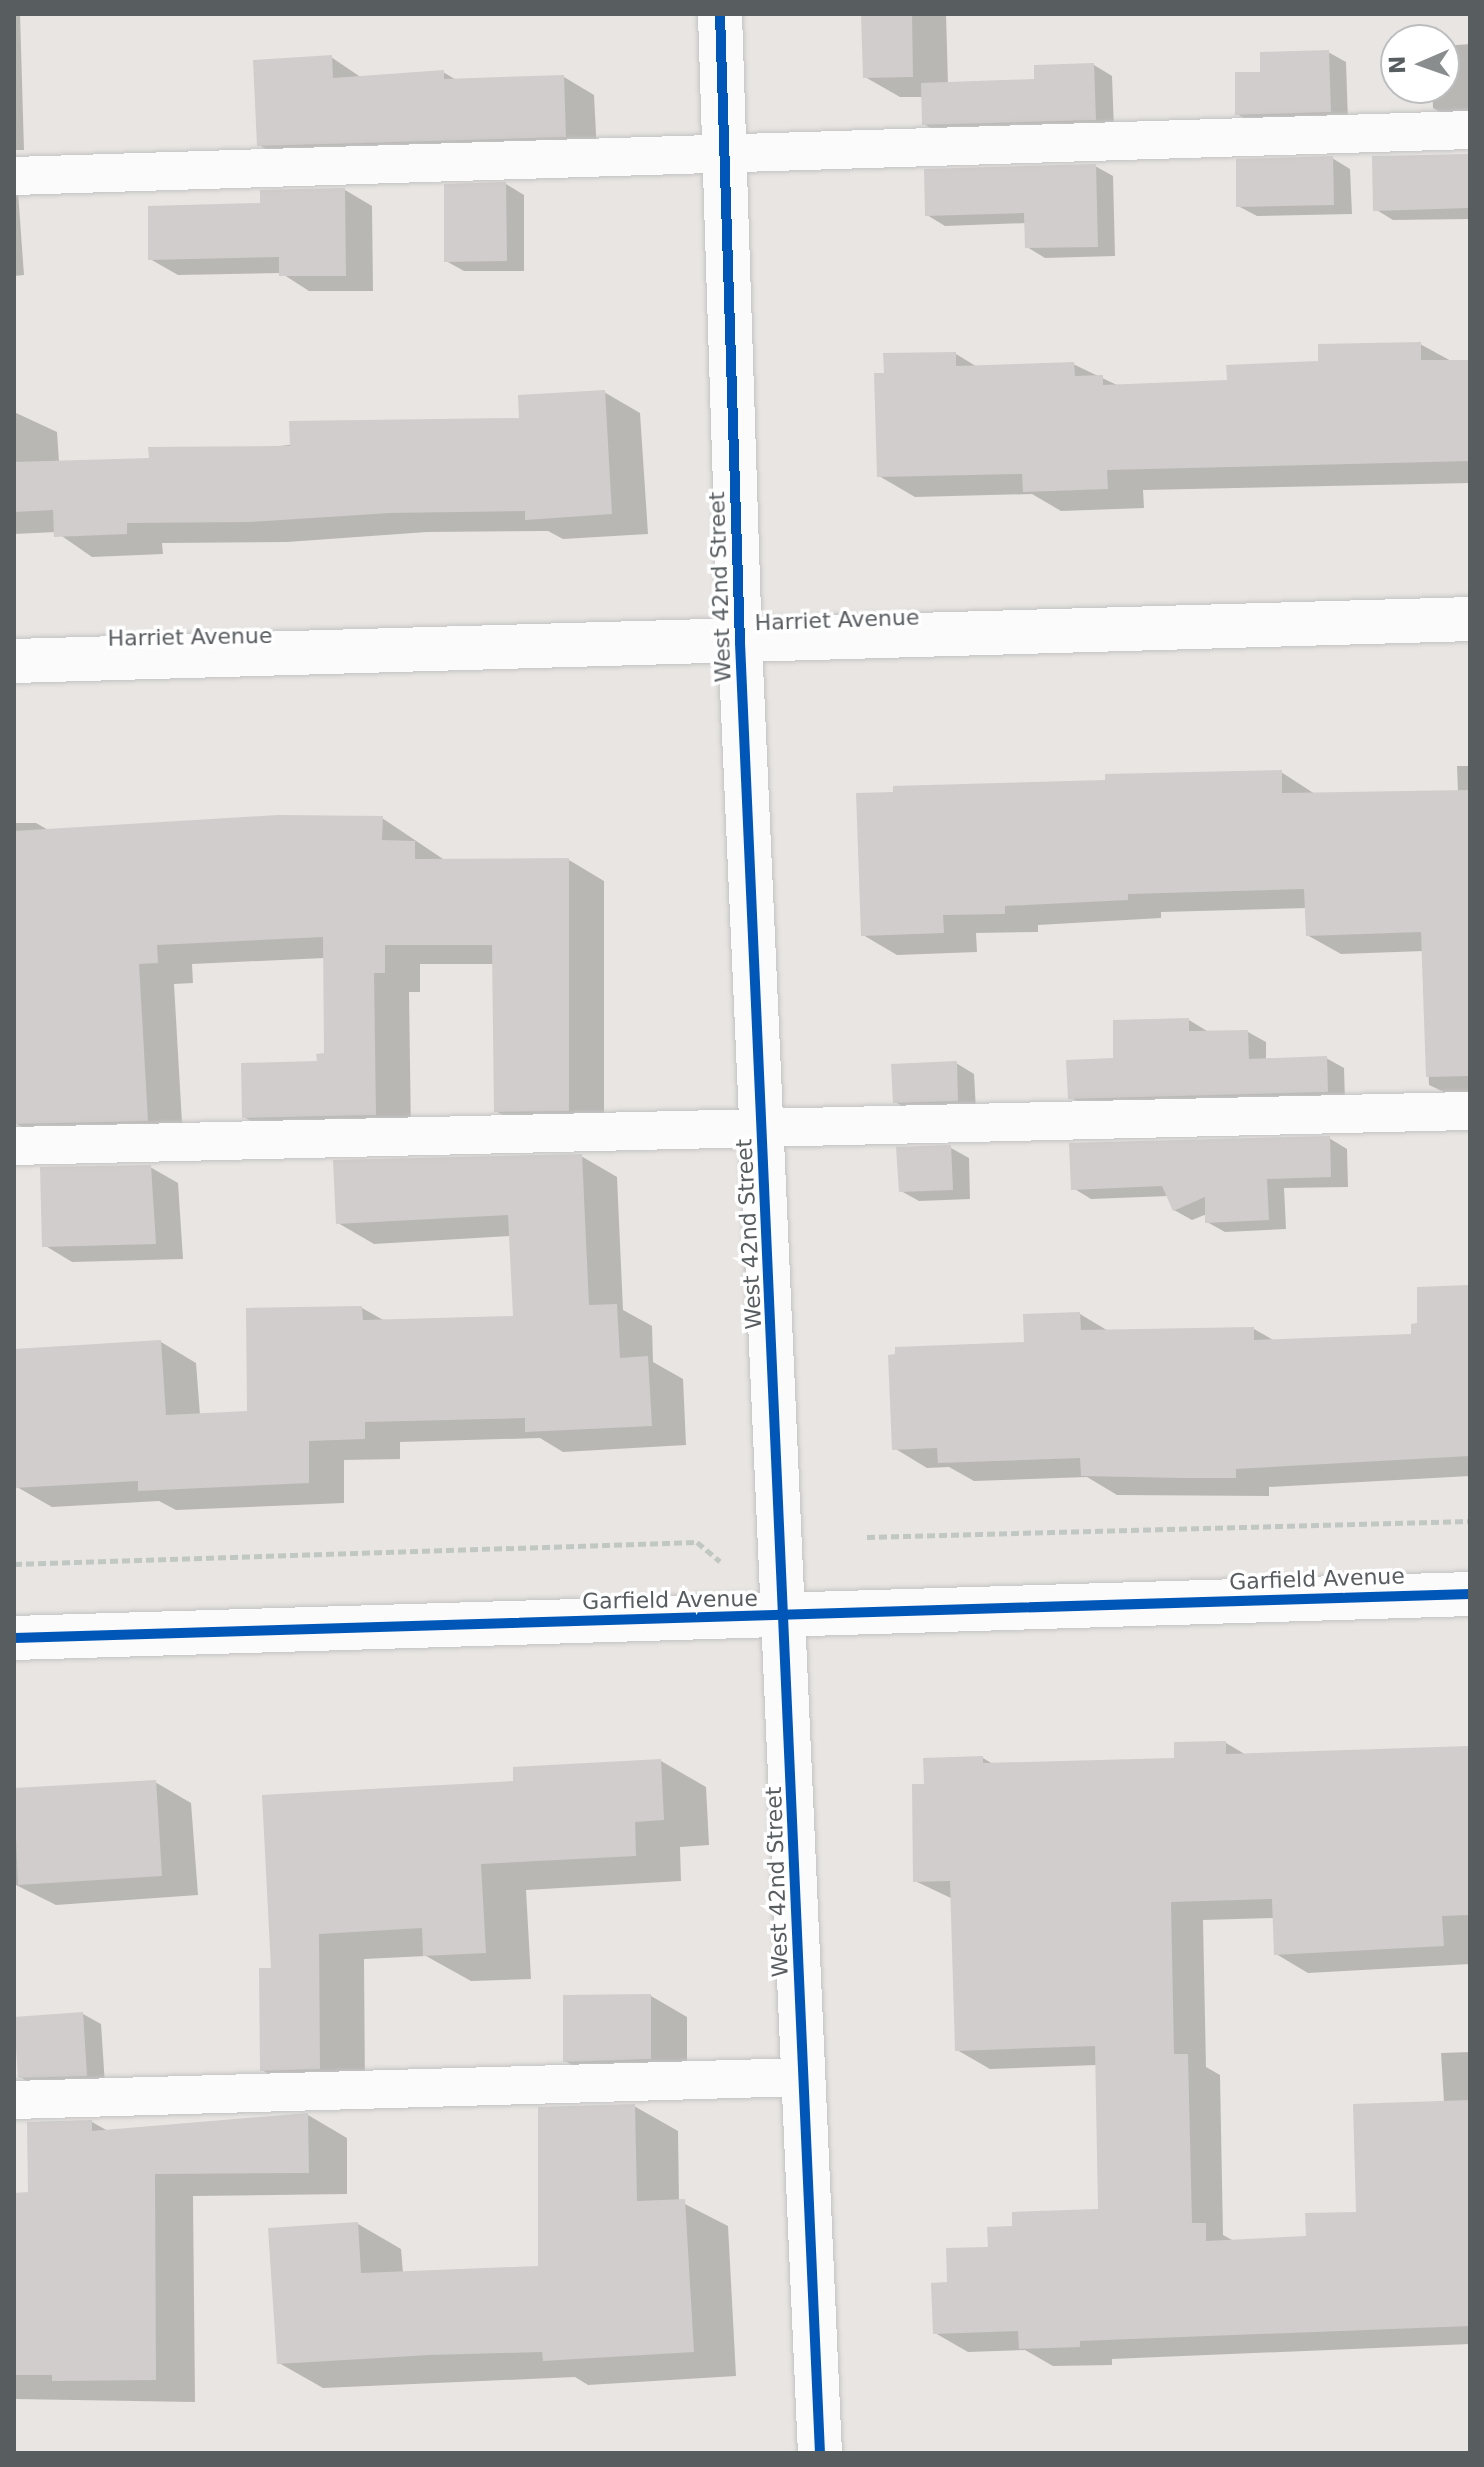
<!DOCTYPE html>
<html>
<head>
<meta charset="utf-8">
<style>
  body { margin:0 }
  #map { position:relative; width:1484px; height:2467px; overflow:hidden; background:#e8e5e2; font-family:"DejaVu Sans",sans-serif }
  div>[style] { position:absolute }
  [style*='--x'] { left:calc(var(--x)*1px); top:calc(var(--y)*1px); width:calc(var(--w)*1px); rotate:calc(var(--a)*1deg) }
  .shadow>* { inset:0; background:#0003 }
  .building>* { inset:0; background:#d0cdcc }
  .path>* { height:5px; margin-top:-2.5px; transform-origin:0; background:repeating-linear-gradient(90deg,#c1c8c3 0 8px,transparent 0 12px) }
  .roads { filter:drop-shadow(0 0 2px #c3c3c3) drop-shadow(0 0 2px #c3c3c3) }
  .lane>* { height:38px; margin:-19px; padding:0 19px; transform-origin:19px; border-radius:19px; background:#fcfbfb }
  .street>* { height:44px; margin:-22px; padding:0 22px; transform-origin:22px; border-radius:22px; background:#fcfbfb }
  .secondary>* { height:44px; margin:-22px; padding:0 22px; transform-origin:22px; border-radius:22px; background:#fcfbfb }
  .cycleway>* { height:10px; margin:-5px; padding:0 5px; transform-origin:5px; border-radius:5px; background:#0057b8 }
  span { translate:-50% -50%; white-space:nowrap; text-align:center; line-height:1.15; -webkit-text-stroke:7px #fff; paint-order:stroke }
  .street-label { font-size:22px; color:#585d60 }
  .frame { position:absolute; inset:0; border:16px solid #585d60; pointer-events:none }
  .north { position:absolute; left:1380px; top:24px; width:80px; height:80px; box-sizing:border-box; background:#fff; border:2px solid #bcbebf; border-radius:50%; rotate:268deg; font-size:22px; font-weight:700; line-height:32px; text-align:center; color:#585d60 }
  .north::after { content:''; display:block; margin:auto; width:28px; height:36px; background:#8a8d8e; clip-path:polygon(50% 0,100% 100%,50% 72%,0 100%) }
</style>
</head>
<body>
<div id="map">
  <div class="shadow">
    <div style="clip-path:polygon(14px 14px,20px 14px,24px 150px,15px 150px,24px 275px,14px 276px)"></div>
    <div style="clip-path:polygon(863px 14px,946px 14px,948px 84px,1036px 81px,1094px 65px,1112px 76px,1114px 129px,942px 135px,924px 124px,923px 97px,900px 97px,865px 77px)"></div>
    <div style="clip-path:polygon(1470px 44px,1470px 119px,1451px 119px,1433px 108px,1432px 88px,1444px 88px,1444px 46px)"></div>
    <div style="clip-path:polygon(1328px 52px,1346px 62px,1348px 122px,1256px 125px,1237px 114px,1262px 74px)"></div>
    <div style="clip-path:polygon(331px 57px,362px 78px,443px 72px,458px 81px,564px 77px,594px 95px,597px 153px,290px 163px,259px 145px)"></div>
    <div style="clip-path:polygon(1470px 154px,1470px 219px,1393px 220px,1375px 209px)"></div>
    <div style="clip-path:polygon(1332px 158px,1350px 169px,1352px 214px,1257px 216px,1238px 206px)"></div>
    <div style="clip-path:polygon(1095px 166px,1113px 176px,1115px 256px,1045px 258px,1027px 247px,1027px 223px,945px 226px,927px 215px)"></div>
    <div style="clip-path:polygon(506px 184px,524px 195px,524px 271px,464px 271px,446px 261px)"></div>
    <div style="clip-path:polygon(345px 190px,372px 206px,373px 291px,309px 291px,281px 273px,178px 275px,150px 259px,262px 205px)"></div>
    <div style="clip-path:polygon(1420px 344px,1453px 362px,1470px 362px,1470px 483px,1143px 490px,1144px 508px,1061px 511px,1032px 494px,915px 497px,879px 476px,886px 375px,956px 354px,979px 368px,1073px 364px,1119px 386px,1229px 382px)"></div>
    <div style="clip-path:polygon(604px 392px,640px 413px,648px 534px,563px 539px,548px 531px,427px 532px,287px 542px,162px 543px,163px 554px,92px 557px,56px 532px,14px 534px,14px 412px,57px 432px,59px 462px,151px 460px,521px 420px)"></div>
    <div style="clip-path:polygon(1457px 766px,1470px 766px,1470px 1104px,1429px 1085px,1424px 951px,1341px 954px,1307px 935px,1307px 908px,1161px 912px,1161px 918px,1038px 925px,1038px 932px,976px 933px,977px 952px,897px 955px,863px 935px,1108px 782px,1281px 772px,1315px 794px,1458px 792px)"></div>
    <div style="clip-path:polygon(382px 818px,446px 861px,569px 860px,604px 881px,604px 1130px,531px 1132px,496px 1111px,494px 964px,420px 964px,420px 992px,409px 992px,411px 1135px,280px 1138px,244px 1117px,326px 1055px,325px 958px,192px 964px,193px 983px,174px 984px,183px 1140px,51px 1143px,15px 1123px,14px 823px,36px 823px,50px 831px)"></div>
    <div style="clip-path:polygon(1189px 1020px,1207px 1031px,1248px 1032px,1266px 1042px,1266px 1061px,1326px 1058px,1344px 1068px,1345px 1102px,1088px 1108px,1070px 1097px,1115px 1060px)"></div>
    <div style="clip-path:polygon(956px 1063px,974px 1074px,976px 1111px,913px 1112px,895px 1102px)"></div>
    <div style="clip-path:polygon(1329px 1138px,1347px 1149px,1348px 1187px,1284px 1188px,1286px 1229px,1225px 1232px,1207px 1222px,1207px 1214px,1192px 1220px,1174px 1210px,1169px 1196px,1091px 1199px,1073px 1188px)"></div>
    <div style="clip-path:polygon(951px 1148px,969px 1158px,970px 1199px,919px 1201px,901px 1191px)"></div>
    <div style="clip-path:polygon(581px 1156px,617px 1177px,623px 1310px,652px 1326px,653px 1362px,683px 1379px,686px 1445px,563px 1452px,540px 1438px,400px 1442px,400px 1459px,344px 1460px,344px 1503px,176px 1510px,159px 1501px,52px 1507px,17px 1487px,14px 1351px,161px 1342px,196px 1363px,200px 1415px,249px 1413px,362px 1308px,385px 1321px,515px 1318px,511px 1236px,374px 1244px,338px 1223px)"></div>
    <div style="clip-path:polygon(150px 1167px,178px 1183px,183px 1259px,72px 1262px,44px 1245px)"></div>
    <div style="clip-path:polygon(1470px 1287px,1470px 1476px,1269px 1487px,1269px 1496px,1117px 1495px,1087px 1477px,974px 1481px,949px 1467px,927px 1468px,894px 1448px,1026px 1344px,1080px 1314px,1110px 1332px,1254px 1329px,1275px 1341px,1413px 1336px,1419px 1325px,1419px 1289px)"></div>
    <div style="clip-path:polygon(1226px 1743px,1248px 1756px,1470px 1747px,1470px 1964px,1308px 1973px,1276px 1954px,1275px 1918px,1203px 1920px,1206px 2067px,1220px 2075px,1223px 2235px,1234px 2241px,1308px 2238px,1359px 2213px,1444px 2102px,1441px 2053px,1470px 2052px,1470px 2344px,1112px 2359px,1112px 2365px,1053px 2366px,1025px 2350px,968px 2352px,935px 2333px,949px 2284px,990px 2249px,1100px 2211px,1097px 2065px,990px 2069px,957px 2050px,953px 1899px,915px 1881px,926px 1786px,983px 1758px,993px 1764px,1177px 1760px)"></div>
    <div style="clip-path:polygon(661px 1761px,706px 1787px,709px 1845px,680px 1847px,681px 1881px,526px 1890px,531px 1979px,471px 1981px,426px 1956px,364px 1959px,365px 2094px,307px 2096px,262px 2070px,274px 1970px,264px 1797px,515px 1783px)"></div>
    <div style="clip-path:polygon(155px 1782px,191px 1803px,198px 1895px,56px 1905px,14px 1884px,14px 1790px)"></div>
    <div style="clip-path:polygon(651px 1996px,687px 2017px,687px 2079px,601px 2082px,565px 2061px)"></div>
    <div style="clip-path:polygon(83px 2014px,101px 2024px,105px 2085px,38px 2087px,20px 2077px)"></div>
    <div style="clip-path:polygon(634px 2106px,678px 2131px,679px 2201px,728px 2226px,736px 2376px,588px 2385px,575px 2377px,323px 2388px,279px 2363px,358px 2224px,401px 2249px,403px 2273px,540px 2267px)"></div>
    <div style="clip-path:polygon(308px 2115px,347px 2138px,347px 2194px,193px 2196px,195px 2402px,14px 2399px,14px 2195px,31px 2194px,92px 2122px,108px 2131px)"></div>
  </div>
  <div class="building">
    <div style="clip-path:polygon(861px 14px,912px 14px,913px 77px,863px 78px)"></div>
    <div style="clip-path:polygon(1329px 50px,1331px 112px,1235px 115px,1235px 72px,1260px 72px,1260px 52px)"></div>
    <div style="clip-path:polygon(332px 55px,333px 78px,444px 70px,444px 79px,564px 75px,566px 137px,257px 146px,253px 60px)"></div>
    <div style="clip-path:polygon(1094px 63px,1096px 120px,922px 125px,921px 83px,1034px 79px,1034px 65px)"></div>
    <div style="clip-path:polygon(1470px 154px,1470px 208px,1373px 211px,1372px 156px)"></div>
    <div style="clip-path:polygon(1333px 156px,1334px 205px,1236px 207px,1236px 159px)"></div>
    <div style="clip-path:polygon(1096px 164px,1098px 247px,1025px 248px,1024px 213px,925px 216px,924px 169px)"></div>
    <div style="clip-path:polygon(506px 182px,507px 261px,444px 262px,444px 184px)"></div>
    <div style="clip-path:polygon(345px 188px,346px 276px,279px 276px,279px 257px,148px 260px,148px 206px,260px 203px,260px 190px)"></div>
    <div style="clip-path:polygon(1421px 342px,1421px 360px,1470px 360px,1470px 461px,1107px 470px,1108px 489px,1023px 492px,1022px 474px,877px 477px,874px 373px,884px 373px,883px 353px,956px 352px,956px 366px,1074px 362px,1075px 376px,1103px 375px,1103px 385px,1227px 380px,1226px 365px,1318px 361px,1318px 344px)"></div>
    <div style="clip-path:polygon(605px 390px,612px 514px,525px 520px,525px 511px,390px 513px,250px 522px,127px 523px,127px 534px,54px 537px,53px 510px,14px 512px,14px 462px,149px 458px,148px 447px,290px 446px,289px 421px,519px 418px,518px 395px)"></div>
    <div style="clip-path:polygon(1282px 770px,1282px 793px,1470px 790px,1470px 1076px,1426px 1077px,1421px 932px,1306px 936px,1304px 889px,1128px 894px,1128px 900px,1005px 906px,1005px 914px,943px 915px,944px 933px,861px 936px,856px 793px,893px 792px,893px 786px,1105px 780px,1105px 774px)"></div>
    <div style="clip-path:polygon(278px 815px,383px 816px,382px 840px,415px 841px,415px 859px,569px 858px,569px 1111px,494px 1112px,492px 945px,385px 945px,385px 973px,374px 973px,376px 1115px,242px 1118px,241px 1063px,317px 1061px,316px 1054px,324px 1053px,323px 937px,157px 945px,158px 963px,139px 964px,148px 1121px,14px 1124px,14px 831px)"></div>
    <div style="clip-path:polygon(1189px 1018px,1189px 1031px,1248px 1030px,1249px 1059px,1327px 1056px,1328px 1092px,1068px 1099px,1066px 1060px,1113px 1058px,1113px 1020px)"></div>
    <div style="clip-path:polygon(957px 1061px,958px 1101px,893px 1103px,891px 1064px)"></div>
    <div style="clip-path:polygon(1330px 1136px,1331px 1177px,1267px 1179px,1269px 1220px,1205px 1223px,1205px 1197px,1173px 1211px,1162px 1186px,1071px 1190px,1069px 1143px)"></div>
    <div style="clip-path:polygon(951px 1145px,953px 1190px,899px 1192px,896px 1147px)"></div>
    <div style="clip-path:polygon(582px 1154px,589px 1305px,617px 1304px,620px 1358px,648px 1356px,652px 1426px,525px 1432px,525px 1418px,365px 1422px,365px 1439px,309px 1441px,309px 1483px,138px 1491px,138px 1481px,14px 1488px,14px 1349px,161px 1340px,166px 1415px,247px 1411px,246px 1308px,362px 1306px,363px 1320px,513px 1316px,508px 1215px,336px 1224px,333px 1160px)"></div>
    <div style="clip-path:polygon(151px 1165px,156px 1244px,42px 1247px,40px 1167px)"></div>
    <div style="clip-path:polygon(1469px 1285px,1470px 1456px,1236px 1469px,1236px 1478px,1183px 1478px,1081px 1476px,1080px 1458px,938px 1463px,937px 1448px,892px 1450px,888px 1355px,895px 1354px,895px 1347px,1024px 1342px,1023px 1314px,1080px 1312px,1081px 1330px,1254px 1327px,1254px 1340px,1411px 1334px,1411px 1324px,1417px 1323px,1417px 1287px)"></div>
    <div style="clip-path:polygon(1226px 1741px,1226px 1754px,1470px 1746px,1470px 1915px,1442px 1916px,1444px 1946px,1274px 1955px,1272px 1899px,1171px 1902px,1174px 2054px,1188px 2054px,1192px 2223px,1206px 2223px,1206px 2241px,1306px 2236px,1305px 2213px,1356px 2212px,1353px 2104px,1470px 2100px,1470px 2326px,1080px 2341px,1080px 2347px,1019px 2349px,1018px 2331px,933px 2334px,931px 2283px,947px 2282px,946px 2248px,988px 2247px,987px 2227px,1012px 2226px,1012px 2212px,1098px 2209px,1095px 2046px,955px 2051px,950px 1881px,913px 1882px,912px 1784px,924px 1784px,923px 1758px,983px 1756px,983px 1763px,1174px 1758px,1174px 1742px)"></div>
    <div style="clip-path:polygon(661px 1759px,664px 1820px,635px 1822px,636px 1856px,481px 1864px,486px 1953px,423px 1956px,422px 1928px,319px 1934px,320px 2069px,260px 2071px,259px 1968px,271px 1968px,262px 1795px,513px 1781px,513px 1767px)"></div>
    <div style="clip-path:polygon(156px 1780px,162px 1876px,18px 1885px,14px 1788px)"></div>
    <div style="clip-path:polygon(651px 1994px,651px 2059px,563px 2062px,563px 1995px)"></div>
    <div style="clip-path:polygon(83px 2012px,87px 2076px,18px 2078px,14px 2017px)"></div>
    <div style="clip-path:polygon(635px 2104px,637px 2201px,685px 2199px,694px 2352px,543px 2361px,542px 2352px,430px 2355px,277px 2364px,268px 2228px,358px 2222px,361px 2273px,538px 2266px,538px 2107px)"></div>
    <div style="clip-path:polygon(308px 2113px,309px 2173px,155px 2174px,156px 2380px,52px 2381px,52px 2375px,14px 2375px,14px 2193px,28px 2192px,27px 2122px,92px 2120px,92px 2131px)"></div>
  </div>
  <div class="path">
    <div style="--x:867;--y:1537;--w:603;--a:-1.52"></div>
    <div style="--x:14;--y:1564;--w:683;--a:-1.84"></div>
    <div style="--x:697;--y:1542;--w:30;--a:40"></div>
  </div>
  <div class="roads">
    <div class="lane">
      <div style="--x:14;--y:176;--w:1457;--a:-1.81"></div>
      <div style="--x:14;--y:1146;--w:1456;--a:-1.38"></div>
      <div style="--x:14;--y:2100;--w:790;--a:-1.67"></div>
    </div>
    <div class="street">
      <div style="--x:14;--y:661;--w:1457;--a:-1.65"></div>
      <div style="--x:14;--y:1638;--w:1457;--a:-1.73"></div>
    </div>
    <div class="secondary">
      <div style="--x:720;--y:14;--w:629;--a:88.18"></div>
      <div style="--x:740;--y:643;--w:1812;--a:87.47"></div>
    </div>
  </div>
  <div class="cycleway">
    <div style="--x:720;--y:14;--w:629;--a:88.18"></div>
    <div style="--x:740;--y:643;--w:1812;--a:87.47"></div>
    <div style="--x:14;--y:1638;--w:1457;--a:-1.73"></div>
  </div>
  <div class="street-label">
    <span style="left:720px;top:587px;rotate:-92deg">West 42nd Street</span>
    <span style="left:837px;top:620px;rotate:-2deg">Harriet Avenue</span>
    <span style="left:190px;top:637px;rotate:-1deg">Harriet Avenue</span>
    <span style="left:749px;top:1234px;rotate:-93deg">West 42nd Street</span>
    <span style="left:1317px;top:1579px;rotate:-2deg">Garfield Avenue</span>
    <span style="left:670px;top:1600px;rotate:-1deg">Garfield Avenue</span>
    <span style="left:777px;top:1882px;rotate:-92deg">West 42nd Street</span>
  </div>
  <div class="frame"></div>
  <div class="north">N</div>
</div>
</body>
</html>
